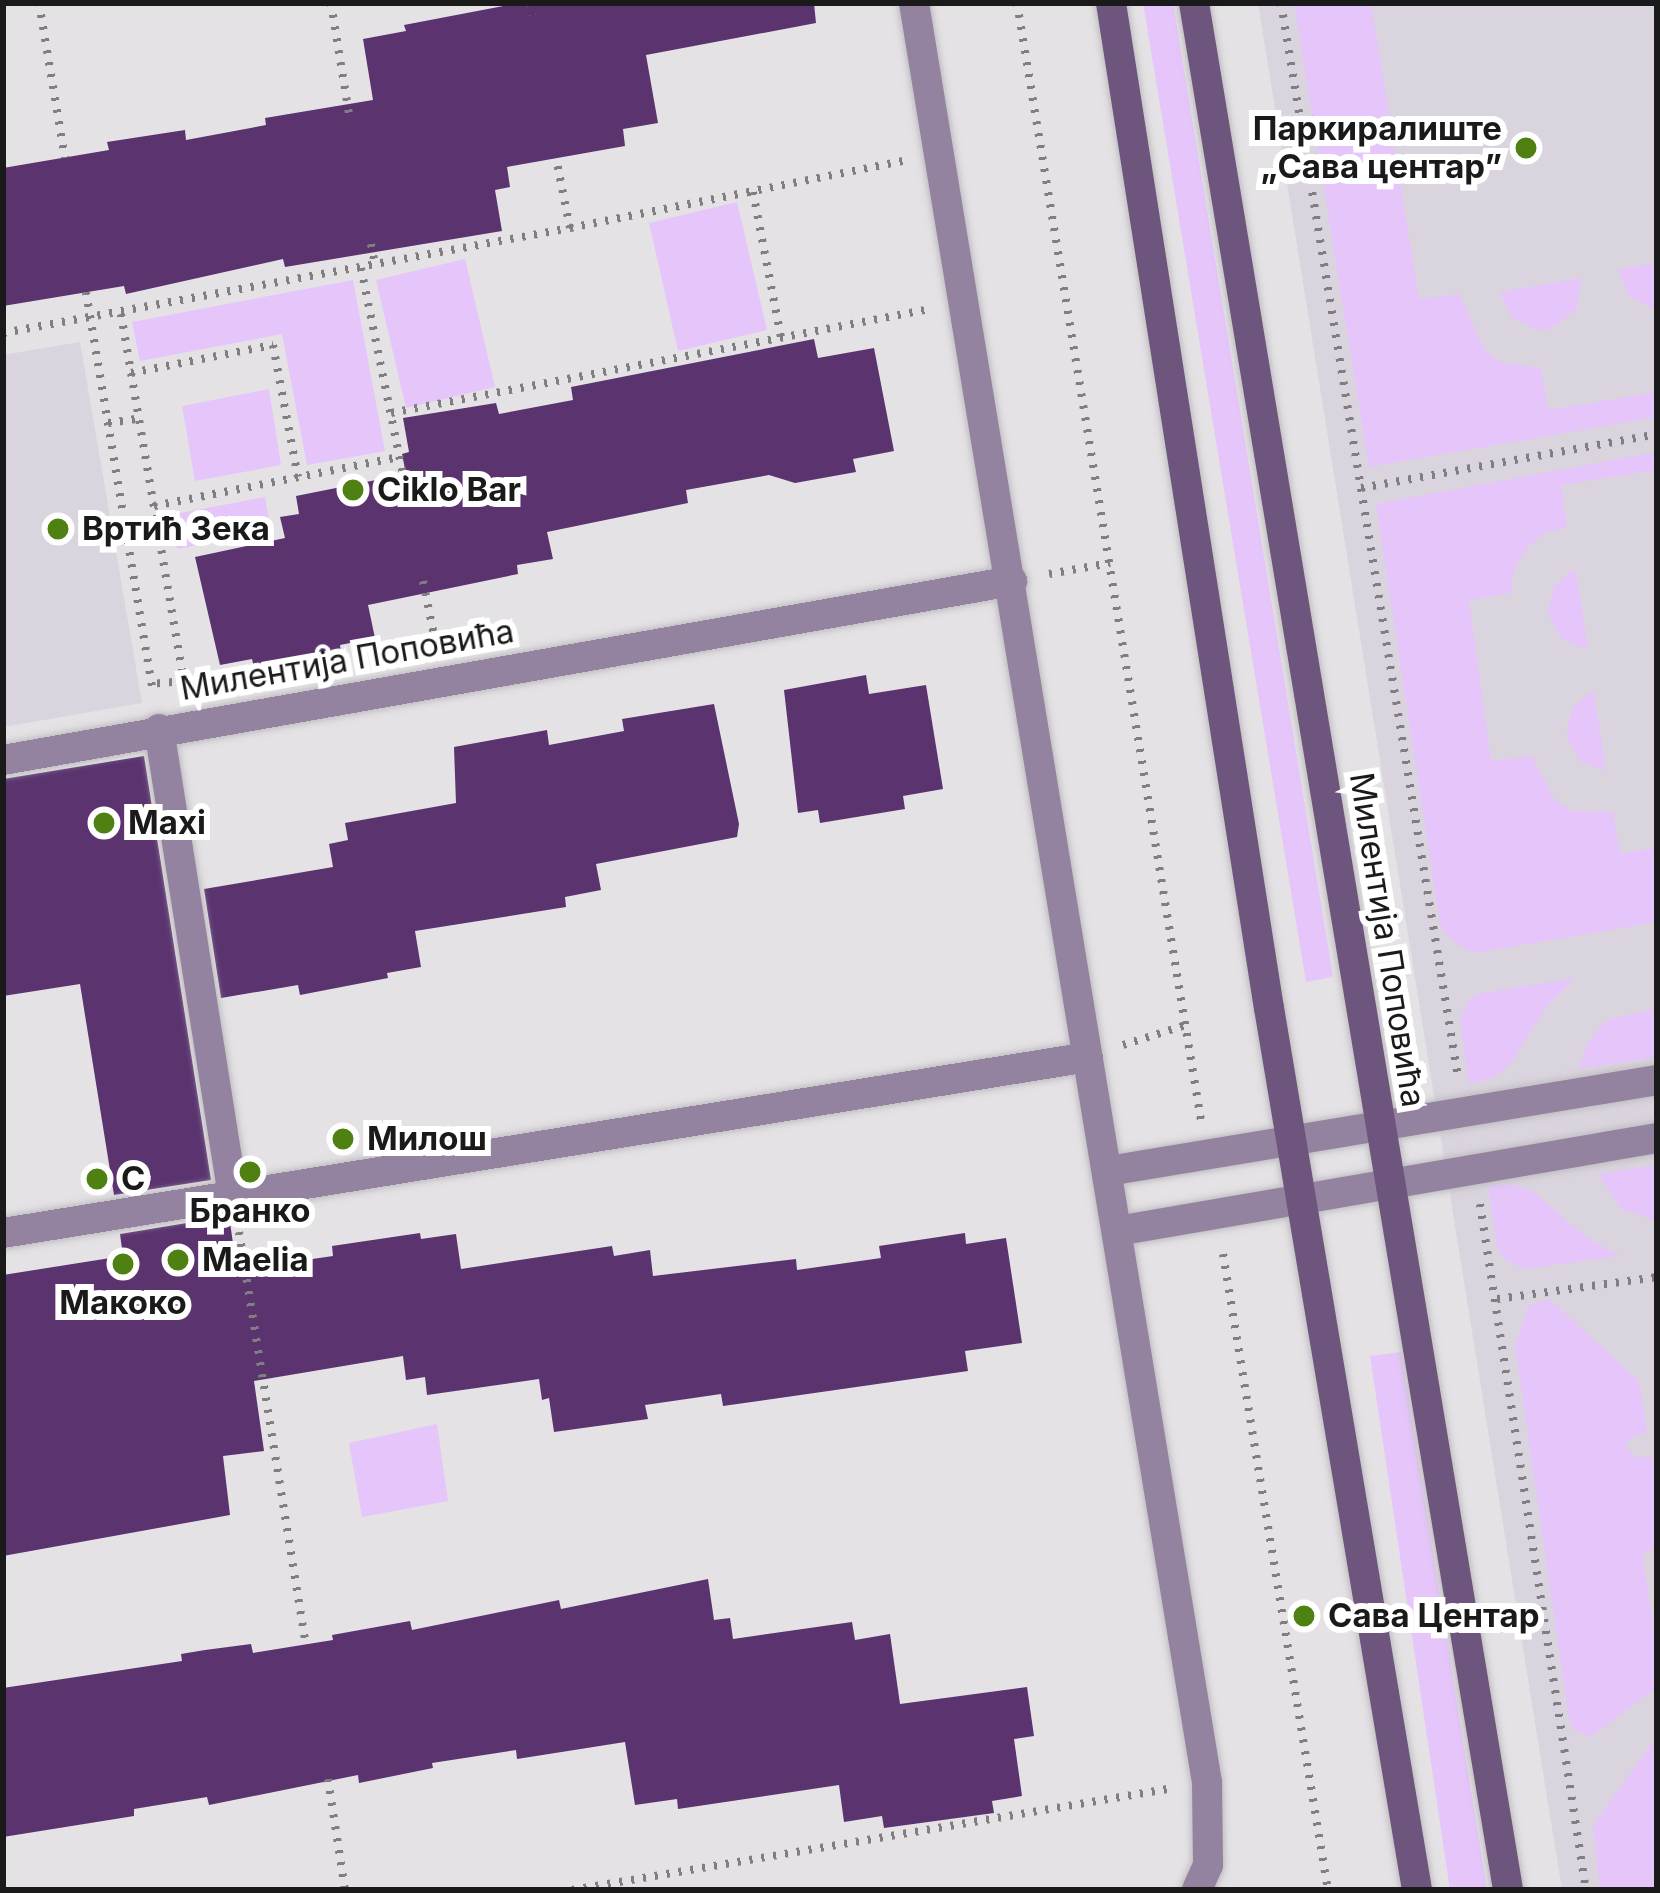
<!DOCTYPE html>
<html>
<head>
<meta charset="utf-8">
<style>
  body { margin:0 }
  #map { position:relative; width:1660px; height:1893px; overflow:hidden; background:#e4e2e5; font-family:Inter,sans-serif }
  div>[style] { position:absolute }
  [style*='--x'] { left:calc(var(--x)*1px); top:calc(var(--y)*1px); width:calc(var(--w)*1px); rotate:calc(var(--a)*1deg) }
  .built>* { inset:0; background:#dad4de }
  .green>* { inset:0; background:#e6c5fb }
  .building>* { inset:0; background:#5a336f }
  .path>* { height:8px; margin-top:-4px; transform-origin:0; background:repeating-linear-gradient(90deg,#807e80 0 3px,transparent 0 12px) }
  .roads { filter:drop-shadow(0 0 3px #c0bec1) drop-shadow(0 0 3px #c0bec1) }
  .street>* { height:30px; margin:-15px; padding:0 15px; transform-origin:15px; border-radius:15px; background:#9483a0 }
  .secondary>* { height:30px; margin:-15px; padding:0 15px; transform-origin:15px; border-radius:15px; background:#6e557e }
  .dots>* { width:33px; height:33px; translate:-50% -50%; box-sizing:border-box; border:6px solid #fff; border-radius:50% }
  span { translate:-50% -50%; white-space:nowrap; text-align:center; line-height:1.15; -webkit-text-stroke:12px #fff; paint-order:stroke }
  .poi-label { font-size:33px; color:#1b1a1b; font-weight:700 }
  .right { translate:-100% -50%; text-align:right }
  .left { translate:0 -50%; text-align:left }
  .street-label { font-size:33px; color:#1b1a1b }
  .frame { position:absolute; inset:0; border:6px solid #1b1a1b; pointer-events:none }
</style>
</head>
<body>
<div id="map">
  <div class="built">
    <div style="clip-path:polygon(1258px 3px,1657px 3px,1657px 1890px,1562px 1890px)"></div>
    <div style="clip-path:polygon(80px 342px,142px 703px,3px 727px,3px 355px)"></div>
  </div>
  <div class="green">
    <div style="clip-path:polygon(1143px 3px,1173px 3px,1333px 977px,1306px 982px)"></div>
    <div style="clip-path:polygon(1294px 3px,1371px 3px,1419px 299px,1459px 294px,1484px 349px,1500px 362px,1541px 368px,1548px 410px,1657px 392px,1657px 417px,1369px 467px)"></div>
    <div style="clip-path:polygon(737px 202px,767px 330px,678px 351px,649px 223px)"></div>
    <div style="clip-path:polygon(465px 259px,495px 387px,406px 408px,376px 280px)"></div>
    <div style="clip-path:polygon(1657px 263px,1657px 308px,1653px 309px,1629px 296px,1618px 270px)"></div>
    <div style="clip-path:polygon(1582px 278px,1576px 310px,1550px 329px,1536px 330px,1511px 317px,1500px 292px)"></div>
    <div style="clip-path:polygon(353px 280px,385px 451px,307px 465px,282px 334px,140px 361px,132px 322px)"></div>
    <div style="clip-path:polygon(269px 389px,281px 465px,195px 481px,182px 406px)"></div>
    <div style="clip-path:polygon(1657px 452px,1657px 470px,1561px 485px,1567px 527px,1544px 533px,1526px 549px,1514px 569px,1511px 593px,1469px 600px,1491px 761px,1532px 756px,1555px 800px,1572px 811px,1613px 812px,1620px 853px,1657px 848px,1657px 922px,1481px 952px,1466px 950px,1445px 934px,1440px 922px,1376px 504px)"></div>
    <div style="clip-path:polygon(265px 497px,271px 531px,177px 549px,170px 515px)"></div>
    <div style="clip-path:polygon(1575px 568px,1582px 608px,1588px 650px,1562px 639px,1548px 614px,1554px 586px)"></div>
    <div style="clip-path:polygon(1593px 690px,1600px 730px,1606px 771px,1580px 761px,1566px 737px,1572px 708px)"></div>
    <div style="clip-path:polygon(1575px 978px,1547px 1006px,1510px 1065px,1491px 1079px,1469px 1084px,1460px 1020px,1469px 1000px,1478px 994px)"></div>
    <div style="clip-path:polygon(1657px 1008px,1657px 1057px,1578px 1069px,1588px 1042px,1607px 1020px)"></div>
    <div style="clip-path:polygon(1657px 1165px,1657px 1218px,1651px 1219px,1621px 1209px,1598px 1174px)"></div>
    <div style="clip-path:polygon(1511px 1184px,1534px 1192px,1586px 1237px,1621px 1256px,1524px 1269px,1507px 1261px,1498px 1250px,1488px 1186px)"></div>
    <div style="clip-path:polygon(1549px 1299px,1639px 1381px,1647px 1432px,1629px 1439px,1626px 1447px,1638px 1458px,1651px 1456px,1657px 1488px,1657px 1548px,1645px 1552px,1643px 1560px,1657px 1648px,1657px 1687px,1590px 1737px,1572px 1729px,1569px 1718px,1515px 1345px,1529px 1306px)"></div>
    <div style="clip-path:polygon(1401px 1352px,1487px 1890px,1450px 1890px,1370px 1356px)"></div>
    <div style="clip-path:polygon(437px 1424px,448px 1501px,362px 1517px,349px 1443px)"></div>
    <div style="clip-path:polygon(1657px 1736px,1657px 1890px,1600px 1890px,1593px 1825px)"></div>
  </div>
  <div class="building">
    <div style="clip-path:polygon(519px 3px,814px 3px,816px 23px,646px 55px,658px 123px,623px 129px,625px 146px,507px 167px,510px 187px,495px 190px,502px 231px,285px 267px,283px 259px,126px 294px,124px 286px,3px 306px,3px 168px,109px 150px,107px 142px,185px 130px,186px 140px,266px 125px,265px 118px,373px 100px,363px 39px,406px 31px,404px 25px)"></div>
    <div style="clip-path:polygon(814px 339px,818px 358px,874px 348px,894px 451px,853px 459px,856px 472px,795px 483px,769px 475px,686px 490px,688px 503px,547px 532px,553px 559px,517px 565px,518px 574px,368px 605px,375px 638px,340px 645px,341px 652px,254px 668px,252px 659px,220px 665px,195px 557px,285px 538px,280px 517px,299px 514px,296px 496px,406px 474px,402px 454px,409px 452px,403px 418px,496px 403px,499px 414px,573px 400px,571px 387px)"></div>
    <div style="clip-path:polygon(866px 675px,869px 694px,926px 685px,943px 789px,903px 796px,905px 809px,820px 823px,818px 810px,798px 813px,784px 690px)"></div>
    <div style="clip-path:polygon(714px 704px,739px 824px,737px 837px,596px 864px,601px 890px,565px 897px,566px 907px,415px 931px,421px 967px,387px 973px,388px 978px,300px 995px,298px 985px,221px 998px,204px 889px,333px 867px,329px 844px,348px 840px,345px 823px,456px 803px,454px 747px,547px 730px,549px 745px,624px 731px,622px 719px)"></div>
    <div style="clip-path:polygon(144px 756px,211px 1180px,114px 1195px,80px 984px,3px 996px,3px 779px)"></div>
    <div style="clip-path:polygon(229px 1216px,237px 1270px,333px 1256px,332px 1246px,420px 1233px,421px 1239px,456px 1234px,461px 1269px,612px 1246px,614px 1256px,650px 1250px,653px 1276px,796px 1259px,797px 1270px,881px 1258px,879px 1246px,965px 1233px,966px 1244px,1006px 1238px,1022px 1343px,965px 1351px,968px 1371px,723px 1406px,721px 1394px,645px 1405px,648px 1419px,554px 1432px,549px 1398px,542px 1400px,539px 1379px,427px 1395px,425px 1377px,406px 1380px,403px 1356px,254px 1381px,264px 1451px,223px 1456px,230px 1515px,3px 1556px,3px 1275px,123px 1256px,120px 1234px)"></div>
    <div style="clip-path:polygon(708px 1579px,714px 1620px,730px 1618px,733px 1639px,852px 1622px,855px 1640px,890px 1634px,900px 1704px,1027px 1687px,1034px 1736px,1014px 1739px,1022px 1796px,992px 1801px,994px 1813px,884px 1828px,882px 1816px,844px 1822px,839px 1785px,678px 1809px,677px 1799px,635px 1805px,625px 1742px,517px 1759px,516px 1750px,432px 1763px,433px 1768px,359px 1783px,358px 1775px,209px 1805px,207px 1797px,134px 1809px,134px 1816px,3px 1837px,3px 1688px,182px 1661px,181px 1654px,205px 1650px,251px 1644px,253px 1653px,333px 1640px,332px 1635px,410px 1621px,412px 1630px,559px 1600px,561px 1609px)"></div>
  </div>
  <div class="path">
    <div style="--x:39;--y:3;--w:157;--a:80.5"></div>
    <div style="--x:331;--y:3;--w:112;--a:80.8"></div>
    <div style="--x:531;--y:3;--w:12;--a:81"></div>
    <div style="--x:1017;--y:3;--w:1132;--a:80.65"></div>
    <div style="--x:1281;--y:3;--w:1088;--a:80.64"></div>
    <div style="--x:753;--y:192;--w:149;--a:79.1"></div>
    <div style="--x:570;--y:228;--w:340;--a:-11.4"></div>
    <div style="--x:371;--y:244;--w:21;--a:79"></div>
    <div style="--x:361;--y:268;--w:211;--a:78.5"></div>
    <div style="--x:86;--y:292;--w:407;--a:80.5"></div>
    <div style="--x:121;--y:314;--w:372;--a:80.3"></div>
    <div style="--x:184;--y:681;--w:33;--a:175"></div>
    <div style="--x:3;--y:333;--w:577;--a:-10.49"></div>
    <div style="--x:570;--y:228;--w:71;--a:-101.3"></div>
    <div style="--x:131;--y:373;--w:145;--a:-11.2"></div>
    <div style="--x:273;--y:345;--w:134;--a:79.3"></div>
    <div style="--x:391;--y:413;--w:544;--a:-10.92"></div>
    <div style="--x:108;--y:423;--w:30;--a:-8"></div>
    <div style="--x:1361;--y:488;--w:301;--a:-10.3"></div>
    <div style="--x:154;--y:506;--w:250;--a:-11.3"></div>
    <div style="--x:1049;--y:574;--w:62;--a:-10.2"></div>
    <div style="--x:423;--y:581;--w:65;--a:78.5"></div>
    <div style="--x:1123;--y:1045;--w:66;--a:-17.6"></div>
    <div style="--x:1480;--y:1204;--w:694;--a:81.22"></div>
    <div style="--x:239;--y:1232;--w:418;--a:80.8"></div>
    <div style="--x:1223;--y:1254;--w:645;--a:80.63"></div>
    <div style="--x:1497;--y:1299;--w:162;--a:-7.8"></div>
    <div style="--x:328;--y:1779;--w:112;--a:81.3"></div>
    <div style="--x:572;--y:1890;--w:604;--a:-9.62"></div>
  </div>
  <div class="roads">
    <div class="street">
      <div style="--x:914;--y:3;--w:1803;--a:80.65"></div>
      <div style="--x:1207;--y:1782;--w:83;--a:89.3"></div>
      <div style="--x:1208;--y:1865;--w:27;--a:114"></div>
      <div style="--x:159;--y:729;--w:472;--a:81"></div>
      <div style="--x:3;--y:760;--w:1025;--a:-10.06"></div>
      <div style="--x:1108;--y:1171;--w:556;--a:-9.41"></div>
      <div style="--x:1117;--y:1231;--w:548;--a:-9.77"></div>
      <div style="--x:3;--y:1233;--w:1099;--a:-9.21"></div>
    </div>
    <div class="secondary">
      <div style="--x:1111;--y:3;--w:1017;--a:81.07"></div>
      <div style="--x:1269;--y:1008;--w:894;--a:80.47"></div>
      <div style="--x:1194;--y:3;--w:1913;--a:80.55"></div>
    </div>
  </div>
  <div class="dots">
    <div style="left:1526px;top:148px;background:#4e8012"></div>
    <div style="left:353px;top:490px;background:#4e8012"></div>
    <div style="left:58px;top:529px;background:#4e8012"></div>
    <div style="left:104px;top:823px;background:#4e8012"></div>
    <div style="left:343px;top:1139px;background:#4e8012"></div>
    <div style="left:250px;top:1172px;background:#4e8012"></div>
    <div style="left:97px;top:1179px;background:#4e8012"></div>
    <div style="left:178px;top:1260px;background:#4e8012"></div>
    <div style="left:123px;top:1264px;background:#4e8012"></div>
    <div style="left:1304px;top:1616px;background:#4e8012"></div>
  </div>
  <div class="poi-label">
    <span class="right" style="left:1502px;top:148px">Паркиралиште<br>„Сава центар”</span>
    <span class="left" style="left:377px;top:490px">Ciklo Bar</span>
    <span class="left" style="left:82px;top:529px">Вртић Зека</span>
    <span class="left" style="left:128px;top:823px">Maxi</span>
    <span class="left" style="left:367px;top:1139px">Милош</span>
    <span class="left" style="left:121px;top:1179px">С</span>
    <span style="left:250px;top:1211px">Бранко</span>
    <span class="left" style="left:202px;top:1260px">Maelia</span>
    <span style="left:123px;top:1303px">Макоко</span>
    <span class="left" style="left:1328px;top:1616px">Сава Центар</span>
  </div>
  <div class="street-label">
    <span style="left:347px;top:660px;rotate:-10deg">Милентија Поповића</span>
    <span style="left:1387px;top:940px;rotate:81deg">Милентија Поповића</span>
  </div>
  <div class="frame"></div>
</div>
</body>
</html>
